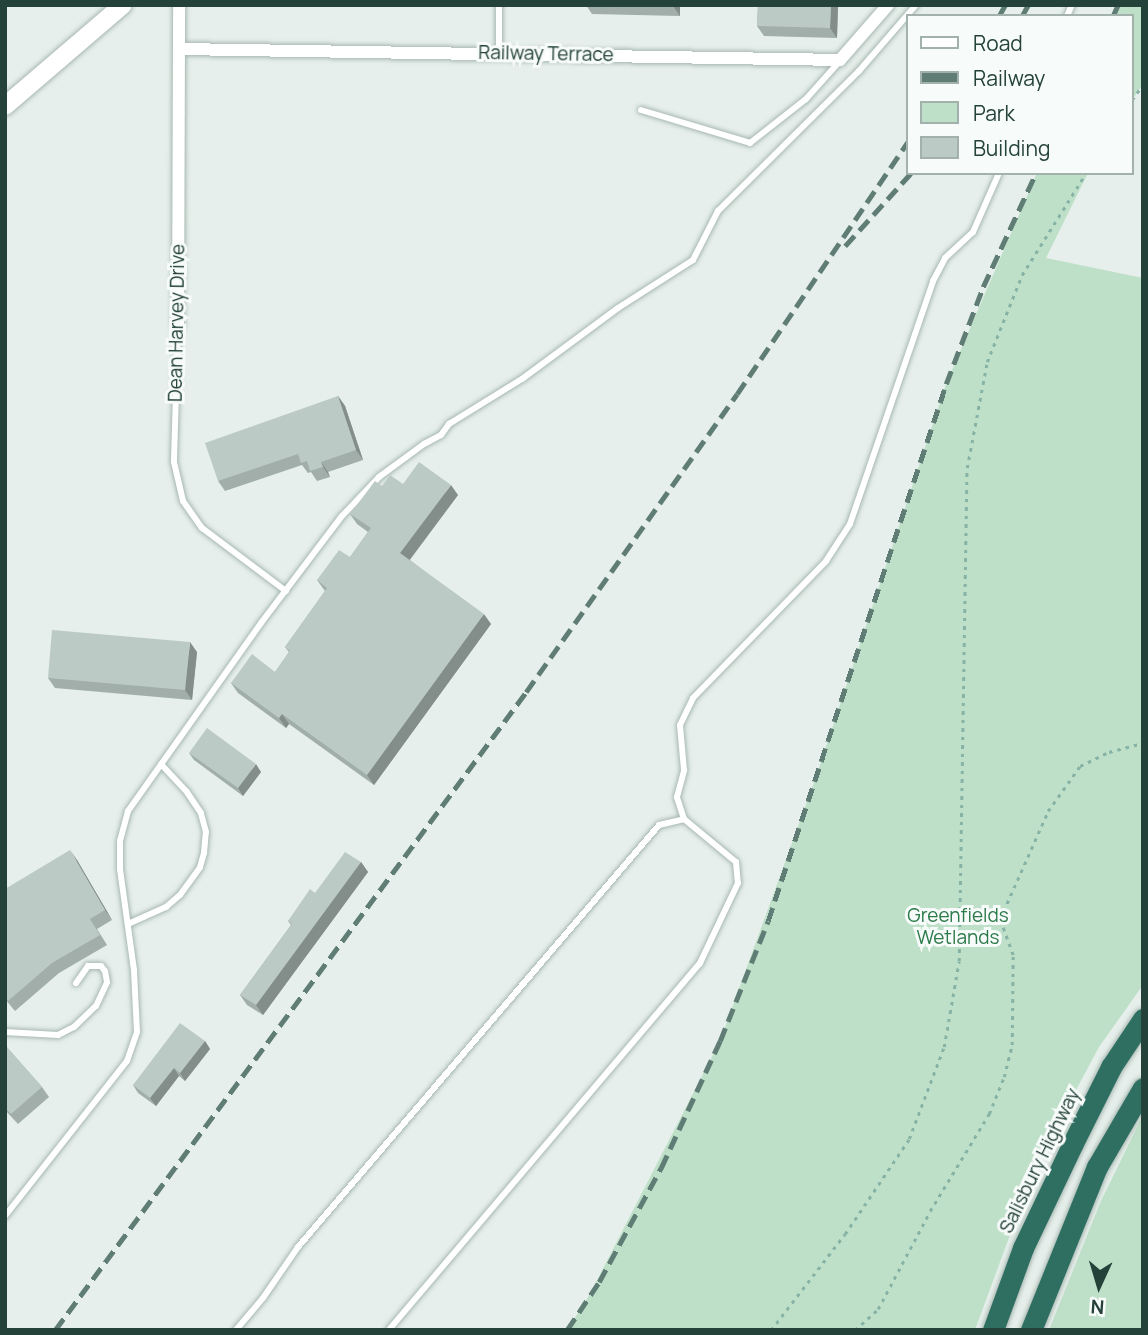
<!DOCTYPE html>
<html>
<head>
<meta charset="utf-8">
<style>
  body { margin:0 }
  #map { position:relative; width:1148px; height:1335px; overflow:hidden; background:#e6efeb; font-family:Manrope,sans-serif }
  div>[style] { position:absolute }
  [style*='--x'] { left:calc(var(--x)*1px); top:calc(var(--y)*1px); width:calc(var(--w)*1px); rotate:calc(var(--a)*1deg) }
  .green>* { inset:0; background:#bfe0c8 }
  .path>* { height:2.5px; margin-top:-1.25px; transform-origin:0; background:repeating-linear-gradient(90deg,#86b3a5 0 3.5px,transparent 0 8.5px) }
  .roads { filter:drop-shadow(0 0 2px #a8b8b2) drop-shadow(0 0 2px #a8b8b2) }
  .lane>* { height:6px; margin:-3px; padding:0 3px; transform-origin:3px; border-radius:3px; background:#fff }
  .street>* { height:12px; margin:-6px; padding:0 6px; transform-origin:6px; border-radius:6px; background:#fff }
  .secondary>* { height:18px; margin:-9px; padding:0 9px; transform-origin:9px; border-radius:9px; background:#fff }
  .highway>* { height:21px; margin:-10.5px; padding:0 10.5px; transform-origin:10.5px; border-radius:10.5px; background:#2f6f62 }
  .rail>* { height:4.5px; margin-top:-2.25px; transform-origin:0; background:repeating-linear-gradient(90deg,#5f7d75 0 14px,transparent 0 21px) }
  .wall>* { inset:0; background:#a1aea9 }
  .shaded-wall>* { inset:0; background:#838d89 }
  .building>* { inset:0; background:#bbcac4 }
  span { translate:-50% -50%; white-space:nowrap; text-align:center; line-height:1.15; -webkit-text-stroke:6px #f7fbf9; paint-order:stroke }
  .street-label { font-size:19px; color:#24423a }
  .park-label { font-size:19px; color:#2d7a4b }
  .frame { position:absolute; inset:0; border:7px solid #24423a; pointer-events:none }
  .legend { position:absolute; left:906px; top:14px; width:228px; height:161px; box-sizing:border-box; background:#f7fbf9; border:2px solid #a3b1ad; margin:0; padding:9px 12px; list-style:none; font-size:21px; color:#24423a }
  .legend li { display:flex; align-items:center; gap:14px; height:35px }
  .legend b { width:35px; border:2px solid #a3b1ad }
  .north { position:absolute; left:1064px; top:1251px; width:70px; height:70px; -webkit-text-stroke:5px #f7fbf9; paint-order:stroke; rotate:184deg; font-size:19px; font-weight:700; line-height:28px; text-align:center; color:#24423a }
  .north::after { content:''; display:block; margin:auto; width:24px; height:32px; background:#24423a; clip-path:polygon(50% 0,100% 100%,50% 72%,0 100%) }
</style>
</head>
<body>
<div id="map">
  <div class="green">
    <div style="clip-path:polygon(1118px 5px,1143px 5px,1143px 84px,1132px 100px,1132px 16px,1113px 16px)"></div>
    <div style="clip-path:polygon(1037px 173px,1088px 173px,1046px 258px,1143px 278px,1143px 985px,1099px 1047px,1035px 1167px,975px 1330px,567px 1330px,590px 1294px,720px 1041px,816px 777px,946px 384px)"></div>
    <div style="clip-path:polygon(1143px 1115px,1143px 1330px,1049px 1330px,1101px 1201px)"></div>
  </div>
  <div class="path">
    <div style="--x:1132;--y:100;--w:19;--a:-55"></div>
    <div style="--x:771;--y:1330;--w:121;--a:-52.4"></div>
    <div style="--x:845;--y:1234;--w:115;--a:-56"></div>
    <div style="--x:909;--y:1139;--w:98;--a:-69.2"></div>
    <div style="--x:944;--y:1047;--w:87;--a:-80.1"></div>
    <div style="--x:959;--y:961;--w:493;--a:-89.1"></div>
    <div style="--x:967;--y:468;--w:108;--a:-79.3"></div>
    <div style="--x:987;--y:362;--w:94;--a:-68.1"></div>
    <div style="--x:1022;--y:275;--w:120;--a:-57.9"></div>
    <div style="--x:855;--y:1330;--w:31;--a:-42"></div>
    <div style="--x:878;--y:1309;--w:111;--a:-62"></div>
    <div style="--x:930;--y:1211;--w:114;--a:-58.7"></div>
    <div style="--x:989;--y:1114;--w:40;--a:-68"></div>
    <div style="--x:1004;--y:1077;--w:33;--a:-76"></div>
    <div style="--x:1012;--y:1045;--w:90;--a:-89.4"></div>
    <div style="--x:1013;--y:955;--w:38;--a:-110"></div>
    <div style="--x:1000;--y:919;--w:118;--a:-66"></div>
    <div style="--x:1048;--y:811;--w:55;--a:-54.6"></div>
    <div style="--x:1080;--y:766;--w:32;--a:-26"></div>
    <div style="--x:1109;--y:752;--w:35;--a:-15"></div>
  </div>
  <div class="roads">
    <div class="lane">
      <div style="--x:1067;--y:16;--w:12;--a:-66"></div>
      <div style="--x:499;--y:54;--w:49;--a:-90"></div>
      <div style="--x:641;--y:110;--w:114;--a:16.8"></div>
      <div style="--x:750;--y:143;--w:71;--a:-38.2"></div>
      <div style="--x:806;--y:99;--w:50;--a:-48.3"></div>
      <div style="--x:178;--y:325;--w:137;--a:91.7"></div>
      <div style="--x:174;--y:462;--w:40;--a:77"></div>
      <div style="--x:183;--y:501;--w:33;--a:55"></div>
      <div style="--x:202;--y:528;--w:105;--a:36.9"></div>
      <div style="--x:684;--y:819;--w:23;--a:-108"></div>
      <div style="--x:677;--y:797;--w:28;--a:-75"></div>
      <div style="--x:684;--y:770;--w:45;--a:-95.1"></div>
      <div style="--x:680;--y:725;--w:30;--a:-64"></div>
      <div style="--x:693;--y:698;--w:191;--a:-45.8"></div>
      <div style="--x:826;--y:561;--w:44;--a:-57"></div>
      <div style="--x:850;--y:524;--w:257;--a:-71.1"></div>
      <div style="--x:933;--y:281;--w:26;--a:-62"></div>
      <div style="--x:945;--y:258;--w:38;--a:-43"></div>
      <div style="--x:973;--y:232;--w:64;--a:-66.2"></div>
      <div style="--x:128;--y:924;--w:42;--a:-24.1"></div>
      <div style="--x:166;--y:907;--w:18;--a:-41"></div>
      <div style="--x:180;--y:895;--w:34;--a:-54"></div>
      <div style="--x:200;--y:867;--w:15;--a:-74"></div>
      <div style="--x:204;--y:853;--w:21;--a:-85"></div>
      <div style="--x:206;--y:832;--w:20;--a:-105"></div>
      <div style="--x:201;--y:813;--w:25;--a:-124"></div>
      <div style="--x:187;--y:792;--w:38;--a:-133"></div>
      <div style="--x:5;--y:1032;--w:53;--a:3.2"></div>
      <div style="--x:58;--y:1035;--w:18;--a:-27"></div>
      <div style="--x:74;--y:1027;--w:30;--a:-44"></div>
      <div style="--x:96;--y:1006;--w:26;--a:-65"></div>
      <div style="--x:107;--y:982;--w:11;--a:-100"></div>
      <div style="--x:105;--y:971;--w:6;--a:-129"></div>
      <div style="--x:101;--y:966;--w:13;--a:180"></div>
      <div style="--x:88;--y:966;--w:21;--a:125"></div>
      <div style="--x:5;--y:1216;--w:197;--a:-51.8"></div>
      <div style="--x:127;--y:1061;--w:31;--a:-71"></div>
      <div style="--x:137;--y:1032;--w:62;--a:-92.8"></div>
      <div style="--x:134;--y:970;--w:102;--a:-97.9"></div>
      <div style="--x:120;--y:869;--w:28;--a:-90"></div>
      <div style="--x:120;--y:841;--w:31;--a:-75"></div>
      <div style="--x:128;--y:811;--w:230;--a:-54.7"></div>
      <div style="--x:261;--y:623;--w:134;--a:-52.9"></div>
      <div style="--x:342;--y:516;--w:54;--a:-46.5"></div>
      <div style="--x:379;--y:477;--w:56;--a:-36.3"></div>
      <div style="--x:424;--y:444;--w:19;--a:-28"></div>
      <div style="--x:441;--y:435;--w:14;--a:-54"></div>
      <div style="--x:449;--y:424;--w:86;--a:-31.7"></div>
      <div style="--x:522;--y:379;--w:119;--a:-36.5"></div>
      <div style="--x:618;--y:308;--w:89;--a:-32.6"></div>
      <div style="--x:693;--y:260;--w:55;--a:-63"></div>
      <div style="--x:718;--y:211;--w:199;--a:-44.8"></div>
      <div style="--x:859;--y:71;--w:87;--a:-49.2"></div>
      <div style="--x:236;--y:1330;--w:42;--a:-49.8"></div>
      <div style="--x:263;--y:1298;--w:62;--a:-55.5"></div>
      <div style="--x:298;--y:1247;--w:555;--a:-49.45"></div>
      <div style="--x:659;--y:825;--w:26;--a:-13"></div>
      <div style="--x:684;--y:819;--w:67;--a:39.6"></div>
      <div style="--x:736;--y:862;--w:21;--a:85"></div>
      <div style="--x:738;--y:883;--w:89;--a:115.4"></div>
      <div style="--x:700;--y:963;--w:481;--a:130.3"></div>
    </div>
    <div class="street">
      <div style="--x:179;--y:49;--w:661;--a:0.95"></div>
      <div style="--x:840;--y:60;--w:73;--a:-48.9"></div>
      <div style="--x:178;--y:325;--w:320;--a:-89.8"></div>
    </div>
    <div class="secondary">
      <div style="--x:5;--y:106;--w:155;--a:-40.6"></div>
    </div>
    <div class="highway">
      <div style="--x:993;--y:1330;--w:87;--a:-69.9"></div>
      <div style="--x:1023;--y:1248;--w:116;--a:-64.5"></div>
      <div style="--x:1073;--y:1143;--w:85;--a:-63.4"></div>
      <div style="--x:1111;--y:1067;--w:58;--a:-56.3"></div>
      <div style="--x:1031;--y:1330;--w:176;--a:-68"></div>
      <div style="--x:1097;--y:1167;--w:91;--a:-59.8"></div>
    </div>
  </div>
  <div class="rail">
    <div style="--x:999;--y:16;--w:13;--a:-61"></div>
    <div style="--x:1022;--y:16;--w:13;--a:-61"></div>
    <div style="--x:1113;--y:16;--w:12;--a:-66"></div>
    <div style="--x:845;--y:246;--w:98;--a:-47.9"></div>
    <div style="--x:55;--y:1330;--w:793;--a:-53.56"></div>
    <div style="--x:526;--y:692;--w:365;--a:-54.7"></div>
    <div style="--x:737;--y:394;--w:305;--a:-55.9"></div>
    <div style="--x:567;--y:1330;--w:58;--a:-56.3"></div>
    <div style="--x:599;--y:1282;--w:130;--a:-61.5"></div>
    <div style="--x:661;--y:1168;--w:140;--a:-65.1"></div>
    <div style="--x:720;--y:1041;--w:129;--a:-68.2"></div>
    <div style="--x:768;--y:921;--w:566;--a:-71.66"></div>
    <div style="--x:946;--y:384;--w:104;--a:-69.1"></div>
    <div style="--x:983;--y:287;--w:126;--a:-65.1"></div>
  </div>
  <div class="wall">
    <div style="clip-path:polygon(586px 5px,680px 5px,680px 16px,592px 14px)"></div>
    <div style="clip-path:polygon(758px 5px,838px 5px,837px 38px,764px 36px,757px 26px)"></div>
    <div style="clip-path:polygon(338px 396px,345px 406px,363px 460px,328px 472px,330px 477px,317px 481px,311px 472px,308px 473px,302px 465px,225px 491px,218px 481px)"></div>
    <div style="clip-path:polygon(403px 484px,458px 495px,410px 560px,491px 624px,374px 785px,289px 724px,286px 728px,238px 693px,231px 683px,275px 672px,289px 652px,285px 647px,325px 591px,317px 580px,350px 557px,368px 532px,357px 524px,350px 514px,382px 486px)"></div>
    <div style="clip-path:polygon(197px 652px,192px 700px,55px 688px,48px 678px)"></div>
    <div style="clip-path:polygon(189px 753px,261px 772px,243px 796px,194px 760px)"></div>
    <div style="clip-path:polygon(77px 860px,112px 920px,97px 929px,107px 945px,59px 973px,15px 1011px,5px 999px,5px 889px)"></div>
    <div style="clip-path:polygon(361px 862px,368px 872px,263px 1015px,247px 1005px,240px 995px,291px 925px,288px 921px,315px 893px)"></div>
    <div style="clip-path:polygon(205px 1041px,210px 1049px,185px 1081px,179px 1076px,156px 1106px,138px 1093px,133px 1085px)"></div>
    <div style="clip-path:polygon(5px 1045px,42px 1087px,49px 1097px,18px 1124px,5px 1110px)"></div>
  </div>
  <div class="shaded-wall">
    <div style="clip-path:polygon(673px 5px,680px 5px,680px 16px,673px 6px)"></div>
    <div style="clip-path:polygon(831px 5px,838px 5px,837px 38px,830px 28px)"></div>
    <div style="clip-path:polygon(338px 396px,345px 406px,363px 460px,356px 450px)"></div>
    <div style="clip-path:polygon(321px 462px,328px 472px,330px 477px,323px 467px)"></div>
    <div style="clip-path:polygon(451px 485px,458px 495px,407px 563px,400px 553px)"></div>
    <div style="clip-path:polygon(484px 614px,491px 624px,374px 785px,367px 775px)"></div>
    <div style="clip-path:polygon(190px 642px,197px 652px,192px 700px,185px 690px)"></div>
    <div style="clip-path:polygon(282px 714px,289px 724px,286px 728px,279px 718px)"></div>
    <div style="clip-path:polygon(256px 764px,261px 772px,243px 796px,238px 788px)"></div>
    <div style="clip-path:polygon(70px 850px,77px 860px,112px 920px,105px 910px)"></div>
    <div style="clip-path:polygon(361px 862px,368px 872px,263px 1015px,256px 1005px)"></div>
    <div style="clip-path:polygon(205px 1041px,210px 1049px,185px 1081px,180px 1073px)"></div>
    <div style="clip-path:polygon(174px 1068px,179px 1076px,156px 1106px,150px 1098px)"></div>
  </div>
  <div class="building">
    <div style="clip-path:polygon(758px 5px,831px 5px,830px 28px,757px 26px)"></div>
    <div style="clip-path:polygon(338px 396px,356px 450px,321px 462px,323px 467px,310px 471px,307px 461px,301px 463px,298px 454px,218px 481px,205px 443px)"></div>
    <div style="clip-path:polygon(419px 462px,451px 485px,400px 553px,484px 614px,367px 775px,282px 714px,279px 718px,231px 683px,252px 654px,275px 672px,290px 651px,285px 647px,327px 588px,317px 580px,339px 550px,350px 557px,371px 528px,350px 514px,375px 481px,382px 486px,390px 475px,403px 484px)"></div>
    <div style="clip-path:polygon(52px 630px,190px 642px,185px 690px,48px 678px)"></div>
    <div style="clip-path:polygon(207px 728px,256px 764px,238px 788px,189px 753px)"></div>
    <div style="clip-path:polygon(70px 850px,105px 910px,90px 919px,100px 935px,52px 963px,8px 1001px,5px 998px,5px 889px)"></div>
    <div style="clip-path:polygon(345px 852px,361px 862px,256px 1005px,240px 995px,292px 924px,288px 921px,310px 889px,315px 893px)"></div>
    <div style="clip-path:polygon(180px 1023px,205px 1041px,180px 1073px,174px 1068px,150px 1098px,133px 1085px)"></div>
    <div style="clip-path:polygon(5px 1045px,42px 1087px,11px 1114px,5px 1108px)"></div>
  </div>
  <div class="street-label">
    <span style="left:546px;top:54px;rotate:1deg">Railway Terrace</span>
    <span style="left:177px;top:323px;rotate:-89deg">Dean Harvey Drive</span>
    <span style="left:1040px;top:1161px;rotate:-64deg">Salisbury Highway</span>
  </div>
  <div class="park-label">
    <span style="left:958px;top:927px">Greenfields<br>Wetlands</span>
  </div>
  <div class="frame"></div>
  <ul class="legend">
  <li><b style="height:9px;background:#fff"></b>Road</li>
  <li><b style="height:9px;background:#5f7d75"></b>Railway</li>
  <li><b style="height:19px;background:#bfe0c8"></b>Park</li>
  <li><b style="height:19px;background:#bbcac4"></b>Building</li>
  </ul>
  <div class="north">N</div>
</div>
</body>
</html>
